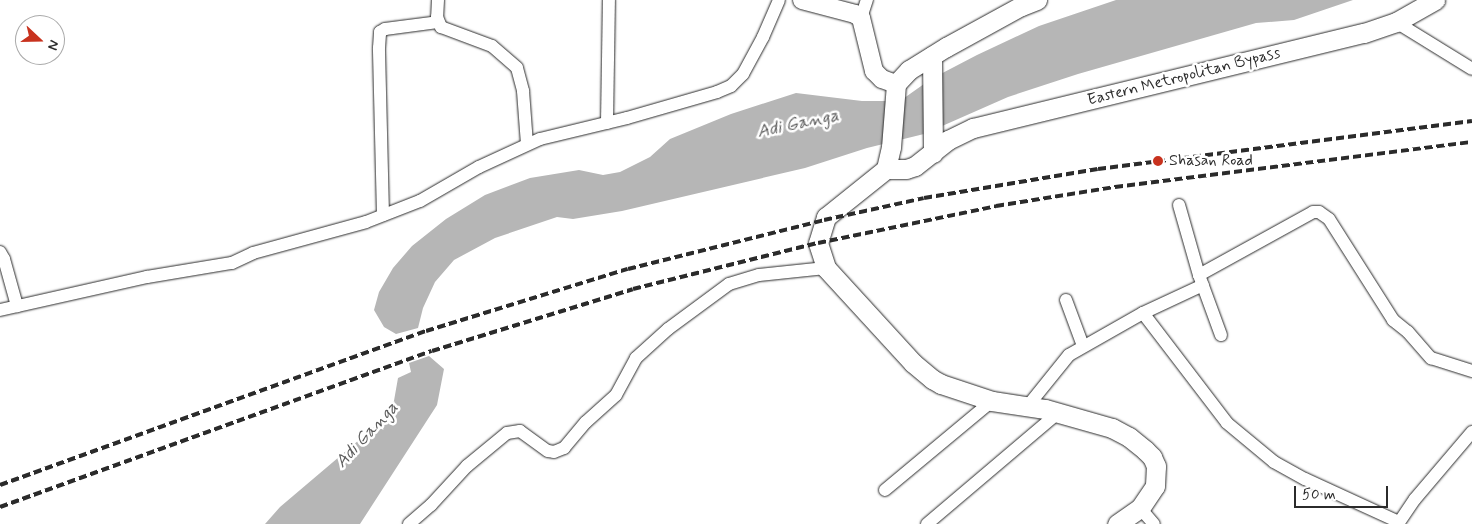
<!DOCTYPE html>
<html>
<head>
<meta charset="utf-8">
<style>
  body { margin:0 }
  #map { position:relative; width:1472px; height:524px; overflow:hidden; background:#fff; font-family:Mynerve,sans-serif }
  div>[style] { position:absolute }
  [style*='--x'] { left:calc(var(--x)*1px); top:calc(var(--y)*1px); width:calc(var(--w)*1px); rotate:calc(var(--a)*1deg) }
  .water>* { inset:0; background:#b6b6b6 }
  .roads { filter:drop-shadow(0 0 1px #2b2b2b) drop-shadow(0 0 1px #2b2b2b) }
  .street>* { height:12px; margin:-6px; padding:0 6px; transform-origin:6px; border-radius:6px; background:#fff }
  .secondary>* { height:18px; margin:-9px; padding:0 9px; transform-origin:9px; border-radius:9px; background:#fff }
  .primary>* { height:19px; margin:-9.5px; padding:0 9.5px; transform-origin:9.5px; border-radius:9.5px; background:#fff }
  .rail>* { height:4px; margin-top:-2px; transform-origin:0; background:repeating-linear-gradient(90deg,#2b2b2b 0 8px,transparent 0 12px) }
  .dots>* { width:14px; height:14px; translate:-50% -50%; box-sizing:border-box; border:2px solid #fff; border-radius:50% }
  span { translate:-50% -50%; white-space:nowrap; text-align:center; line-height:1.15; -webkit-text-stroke:5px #fff; paint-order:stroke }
  .street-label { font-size:16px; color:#2b2b2b }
  .poi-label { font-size:16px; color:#2b2b2b }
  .left { translate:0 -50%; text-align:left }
  .water-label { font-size:18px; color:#5c5c5c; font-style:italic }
  .north { position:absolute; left:15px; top:15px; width:50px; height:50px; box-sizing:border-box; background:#fff; border:1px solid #aaa; border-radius:50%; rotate:111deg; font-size:14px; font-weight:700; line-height:20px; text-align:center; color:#2b2b2b }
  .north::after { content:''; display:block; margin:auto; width:18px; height:22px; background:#c8321e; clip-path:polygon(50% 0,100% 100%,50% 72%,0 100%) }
  .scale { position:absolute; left:1294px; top:486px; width:94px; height:22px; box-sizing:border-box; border:2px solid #2b2b2b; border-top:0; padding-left:6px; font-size:15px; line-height:18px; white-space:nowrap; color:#2b2b2b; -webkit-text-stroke:4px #fff; paint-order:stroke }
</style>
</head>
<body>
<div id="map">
  <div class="water">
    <div style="clip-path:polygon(1116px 0,1353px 0,1294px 20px,1256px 23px,1078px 74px,1008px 97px,924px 134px,867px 148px,805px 168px,622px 211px,573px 219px,557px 217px,495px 238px,454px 260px,435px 282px,423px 308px,418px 328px,396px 334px,384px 327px,374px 310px,379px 292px,393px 268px,412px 246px,446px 219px,485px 195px,530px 178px,579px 170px,603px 175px,620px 172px,650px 157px,670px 139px,731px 114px,796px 93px,862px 101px,900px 101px,931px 79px,977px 55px,1039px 26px)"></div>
    <div style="clip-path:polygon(429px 356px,444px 369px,437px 405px,360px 524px,265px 524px,280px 507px,392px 412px,398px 378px,411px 372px,409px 363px)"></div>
  </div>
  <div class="roads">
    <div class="street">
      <div style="--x:438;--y:0;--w:17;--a:93"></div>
      <div style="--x:437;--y:17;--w:11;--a:68"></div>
      <div style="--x:441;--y:27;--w:54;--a:20.4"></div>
      <div style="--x:492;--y:46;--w:33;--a:41"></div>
      <div style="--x:517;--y:68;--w:24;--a:75"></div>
      <div style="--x:523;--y:91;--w:53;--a:85.7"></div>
      <div style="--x:861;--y:18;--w:19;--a:-72"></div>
      <div style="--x:1396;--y:22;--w:89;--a:31.7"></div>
      <div style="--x:607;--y:123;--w:123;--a:-89.1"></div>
      <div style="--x:1179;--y:205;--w:73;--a:74.1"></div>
      <div style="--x:1199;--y:275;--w:64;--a:69.9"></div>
      <div style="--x:383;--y:215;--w:167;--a:-91.4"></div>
      <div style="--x:379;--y:48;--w:16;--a:-86"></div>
      <div style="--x:380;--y:32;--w:6;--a:-31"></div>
      <div style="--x:385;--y:29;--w:53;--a:-7.5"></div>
      <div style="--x:0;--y:252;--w:8;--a:60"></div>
      <div style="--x:4;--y:259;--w:49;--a:74.5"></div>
      <div style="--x:1199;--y:275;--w:130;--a:-28.9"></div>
      <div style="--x:1313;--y:212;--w:6;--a:0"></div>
      <div style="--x:1319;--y:212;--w:12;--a:35"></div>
      <div style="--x:1329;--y:219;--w:120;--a:57.6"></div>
      <div style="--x:1393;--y:320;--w:19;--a:39"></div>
      <div style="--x:1408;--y:332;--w:35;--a:49"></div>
      <div style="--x:1431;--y:358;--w:43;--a:17.6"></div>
      <div style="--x:1066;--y:300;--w:49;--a:69.7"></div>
      <div style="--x:0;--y:310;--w:151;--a:-12.7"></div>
      <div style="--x:147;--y:277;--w:86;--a:-9.4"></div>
      <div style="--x:232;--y:263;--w:23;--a:-25"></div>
      <div style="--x:253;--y:253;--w:117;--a:-15.3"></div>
      <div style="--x:366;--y:222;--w:58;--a:-21.3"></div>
      <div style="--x:420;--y:201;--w:68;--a:-30"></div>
      <div style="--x:479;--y:167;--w:67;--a:-24.7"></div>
      <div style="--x:540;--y:139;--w:89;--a:-13.6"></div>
      <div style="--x:627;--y:118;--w:94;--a:-16.1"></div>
      <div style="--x:717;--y:92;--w:15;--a:-23"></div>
      <div style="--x:731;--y:86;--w:17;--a:-45"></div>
      <div style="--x:743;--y:74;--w:42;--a:-61.6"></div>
      <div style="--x:763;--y:37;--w:40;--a:-66.6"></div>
      <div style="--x:1143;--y:313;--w:138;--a:52.6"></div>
      <div style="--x:1227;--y:423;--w:61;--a:39.7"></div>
      <div style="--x:1274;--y:462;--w:35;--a:29"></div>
      <div style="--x:1305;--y:479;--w:103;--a:24.6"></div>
      <div style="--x:1027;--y:407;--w:67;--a:-51.1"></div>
      <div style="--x:1069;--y:355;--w:85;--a:-29.6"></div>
      <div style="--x:1143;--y:313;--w:66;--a:-25"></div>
      <div style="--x:885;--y:490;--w:139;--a:-39.8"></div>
      <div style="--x:1140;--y:508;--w:21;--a:49"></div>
      <div style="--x:409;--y:524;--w:29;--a:-41"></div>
      <div style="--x:431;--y:505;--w:53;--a:-47.3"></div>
      <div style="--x:467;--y:466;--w:52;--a:-39.5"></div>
      <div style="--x:507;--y:433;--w:13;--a:-9"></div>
      <div style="--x:520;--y:431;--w:34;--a:36"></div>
      <div style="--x:548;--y:451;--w:6;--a:9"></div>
      <div style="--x:554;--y:452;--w:11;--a:-22"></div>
      <div style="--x:564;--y:448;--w:34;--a:-50"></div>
      <div style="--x:586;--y:422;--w:40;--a:-42"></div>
      <div style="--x:616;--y:395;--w:42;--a:-61.6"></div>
      <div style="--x:636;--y:358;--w:43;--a:-42.2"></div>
      <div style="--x:668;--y:329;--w:76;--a:-36.4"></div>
      <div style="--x:729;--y:284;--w:31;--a:-17"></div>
      <div style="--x:759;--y:275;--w:67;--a:-6"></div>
      <div style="--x:927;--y:524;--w:172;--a:-40.3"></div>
      <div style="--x:1398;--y:524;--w:30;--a:-56"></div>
      <div style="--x:1415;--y:499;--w:88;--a:-49.6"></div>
    </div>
    <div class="secondary">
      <div style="--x:802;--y:0;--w:55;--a:14.8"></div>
      <div style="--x:855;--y:14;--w:7;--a:34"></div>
      <div style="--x:861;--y:18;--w:55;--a:76.2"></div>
      <div style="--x:874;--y:71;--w:11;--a:45"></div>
      <div style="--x:882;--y:79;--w:15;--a:20"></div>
    </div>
    <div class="primary">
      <div style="--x:1037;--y:0;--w:17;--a:159"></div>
      <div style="--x:1021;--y:6;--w:85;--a:151.3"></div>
      <div style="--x:946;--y:47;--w:44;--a:148.1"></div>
      <div style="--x:909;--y:70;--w:19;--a:133"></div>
      <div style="--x:896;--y:84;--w:63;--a:94.5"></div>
      <div style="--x:891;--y:147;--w:23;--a:103"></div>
      <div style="--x:886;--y:169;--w:77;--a:141.3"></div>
      <div style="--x:826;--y:217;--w:27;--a:107"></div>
      <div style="--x:818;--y:243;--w:26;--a:72"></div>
      <div style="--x:826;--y:268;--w:129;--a:47.5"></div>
      <div style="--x:913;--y:363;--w:25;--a:40"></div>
      <div style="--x:932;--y:379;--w:10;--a:29"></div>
      <div style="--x:941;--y:384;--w:54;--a:18.4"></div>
      <div style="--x:992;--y:401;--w:54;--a:8.6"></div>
      <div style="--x:1045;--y:409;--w:70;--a:15.8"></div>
      <div style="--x:1112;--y:428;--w:19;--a:28"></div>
      <div style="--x:1129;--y:437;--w:21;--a:39"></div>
      <div style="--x:1145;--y:450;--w:10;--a:45"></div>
      <div style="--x:1152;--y:457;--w:10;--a:66"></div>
      <div style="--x:1156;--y:466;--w:20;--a:93"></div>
      <div style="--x:1155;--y:486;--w:27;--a:124"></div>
      <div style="--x:1140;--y:508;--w:28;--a:145"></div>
      <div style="--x:932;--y:56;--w:97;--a:89.4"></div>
      <div style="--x:886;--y:169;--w:20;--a:0"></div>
      <div style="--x:906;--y:169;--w:9;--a:-18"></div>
      <div style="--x:915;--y:166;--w:42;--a:-38.2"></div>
      <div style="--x:948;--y:140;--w:28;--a:-26"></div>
      <div style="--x:973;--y:128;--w:402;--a:-13.7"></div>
      <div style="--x:1364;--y:33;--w:34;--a:-19"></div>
      <div style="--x:1396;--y:22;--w:45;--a:-29.4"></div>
    </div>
  </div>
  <div class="rail">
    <div style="--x:0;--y:485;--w:453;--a:-19.9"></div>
    <div style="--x:426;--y:331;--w:211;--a:-17.1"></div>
    <div style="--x:628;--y:269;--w:202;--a:-14"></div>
    <div style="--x:824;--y:220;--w:102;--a:-12.4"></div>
    <div style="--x:924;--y:198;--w:176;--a:-9.5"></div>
    <div style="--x:1098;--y:169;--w:377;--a:-7.3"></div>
    <div style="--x:0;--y:507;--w:459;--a:-19.9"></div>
    <div style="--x:432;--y:351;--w:210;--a:-17.1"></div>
    <div style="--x:633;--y:289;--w:191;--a:-14"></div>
    <div style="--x:818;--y:243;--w:182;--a:-11.7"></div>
    <div style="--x:996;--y:206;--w:121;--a:-9.1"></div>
    <div style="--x:1115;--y:187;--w:360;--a:-7.2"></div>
  </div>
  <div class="dots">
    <div style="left:1158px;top:161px;background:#c8321e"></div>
  </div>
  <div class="street-label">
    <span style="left:1184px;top:77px;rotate:-14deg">Eastern Metropolitan Bypass</span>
  </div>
  <div class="poi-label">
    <span class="left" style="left:1169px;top:161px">Shasan Road</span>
  </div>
  <div class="water-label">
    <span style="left:798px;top:124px;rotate:-12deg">Adi Ganga</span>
    <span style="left:367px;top:435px;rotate:-47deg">Adi Ganga</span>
  </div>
  <div class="north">N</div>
  <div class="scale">50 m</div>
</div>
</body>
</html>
